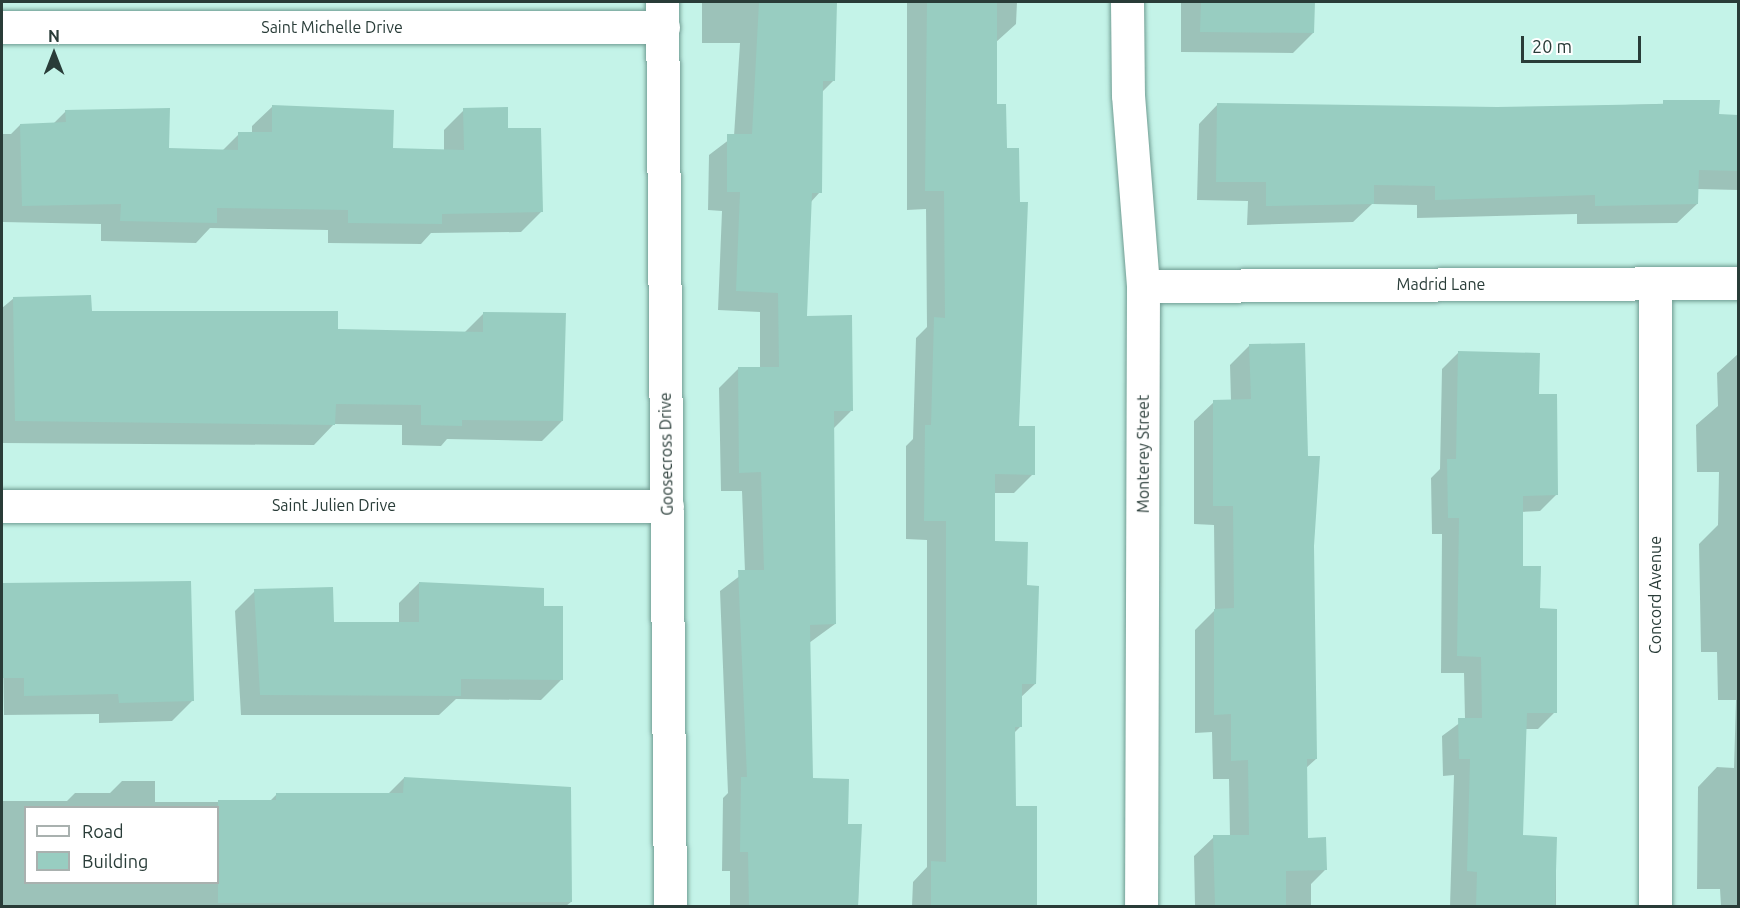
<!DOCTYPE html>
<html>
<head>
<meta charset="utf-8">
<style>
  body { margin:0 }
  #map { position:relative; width:1740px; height:908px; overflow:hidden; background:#c4f3e8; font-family:Ubuntu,sans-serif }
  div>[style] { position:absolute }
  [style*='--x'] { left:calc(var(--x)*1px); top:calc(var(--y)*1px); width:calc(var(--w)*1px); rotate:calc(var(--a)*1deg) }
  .shadow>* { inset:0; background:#0003 }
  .building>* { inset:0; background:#98cdc1 }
  .roads { filter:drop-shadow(0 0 2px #709c92) drop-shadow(0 0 2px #709c92) }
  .minor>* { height:33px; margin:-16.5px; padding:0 16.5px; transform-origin:16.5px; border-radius:16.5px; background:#fff }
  span { translate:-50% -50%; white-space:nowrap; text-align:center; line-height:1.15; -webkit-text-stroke:4.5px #fff; paint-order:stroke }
  .street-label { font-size:16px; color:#293c38 }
  .frame { position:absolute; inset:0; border:3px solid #293c38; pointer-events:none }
  .legend { position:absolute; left:24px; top:806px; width:195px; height:78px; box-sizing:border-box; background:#fff; border:2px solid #a9b1af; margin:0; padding:8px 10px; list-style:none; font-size:18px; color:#293c38 }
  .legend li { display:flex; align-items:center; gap:12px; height:30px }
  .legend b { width:30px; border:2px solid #a9b1af }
  .north { position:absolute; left:24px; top:24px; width:60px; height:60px; -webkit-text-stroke:4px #fff; paint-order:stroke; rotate:0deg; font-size:16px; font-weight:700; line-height:24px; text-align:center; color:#293c38 }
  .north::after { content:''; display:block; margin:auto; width:21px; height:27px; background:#293c38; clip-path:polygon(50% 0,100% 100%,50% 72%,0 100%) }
  .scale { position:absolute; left:1521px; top:36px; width:120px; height:27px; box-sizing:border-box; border:3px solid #293c38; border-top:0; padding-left:8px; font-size:18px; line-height:21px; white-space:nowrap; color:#293c38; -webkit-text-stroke:4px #fff; paint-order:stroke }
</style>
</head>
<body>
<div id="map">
  <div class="shadow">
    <div style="clip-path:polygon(702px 2px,835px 2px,834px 80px,821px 93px,820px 192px,810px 203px,805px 317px,852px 410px,832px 430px,835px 624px,809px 643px,812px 780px,847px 826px,860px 826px,858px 906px,730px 906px,730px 871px,722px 871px,723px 798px,728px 793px,720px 591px,745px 572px,742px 491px,721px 491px,719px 388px,738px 369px,760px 368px,760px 312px,718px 310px,722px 211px,708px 210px,709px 155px,734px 136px,740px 43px,702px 43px)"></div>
    <div style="clip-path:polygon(907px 2px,1017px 2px,1016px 24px,995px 43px,995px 105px,1018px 427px,1033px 474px,1014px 493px,994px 493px,994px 543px,1026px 586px,1035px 684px,1020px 698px,1020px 727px,1014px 733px,1014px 808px,1036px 808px,1035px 906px,912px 906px,913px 882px,927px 867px,927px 540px,906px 539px,906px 446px,913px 439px,916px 338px,927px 327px,926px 209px,907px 210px)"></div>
    <div style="clip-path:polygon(1181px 2px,1313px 2px,1313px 33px,1293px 53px,1181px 52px)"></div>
    <div style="clip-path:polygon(1718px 102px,1718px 116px,1738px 116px,1738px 190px,1697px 189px,1697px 204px,1677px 223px,1577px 224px,1577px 214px,1417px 218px,1417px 205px,1372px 204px,1353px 222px,1247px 225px,1248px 201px,1197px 200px,1199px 124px,1218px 104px,1497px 109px)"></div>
    <div style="clip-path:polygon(273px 106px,392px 149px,444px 151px,444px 130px,464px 110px,507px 130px,541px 212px,521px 232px,431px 233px,421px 244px,328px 243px,328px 230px,210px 228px,196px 243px,101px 241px,101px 224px,2px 222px,2px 134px,11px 134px,20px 125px,53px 124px,66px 111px,167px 149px,222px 151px,239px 134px,252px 134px,252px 126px)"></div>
    <div style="clip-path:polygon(14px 298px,90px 312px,336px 331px,464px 333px,484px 313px,562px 421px,542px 441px,447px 439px,441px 446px,402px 445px,402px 425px,334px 424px,314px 445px,2px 443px,2px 308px)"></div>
    <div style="clip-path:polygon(1250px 345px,1306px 457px,1316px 759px,1306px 768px,1307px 840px,1325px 870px,1311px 884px,1311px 906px,1195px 906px,1194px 856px,1214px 837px,1230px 837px,1229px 779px,1213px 779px,1212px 732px,1195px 733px,1195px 630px,1215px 610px,1214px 525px,1194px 524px,1194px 421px,1214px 402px,1231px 401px,1230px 365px)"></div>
    <div style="clip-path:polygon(1459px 352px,1538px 396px,1557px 494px,1540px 511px,1521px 512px,1522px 568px,1539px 610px,1555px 712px,1538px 729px,1525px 729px,1521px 837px,1556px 838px,1556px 906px,1450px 906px,1454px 775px,1443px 776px,1442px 736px,1465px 719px,1464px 673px,1441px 673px,1442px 534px,1432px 534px,1431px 478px,1440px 469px,1442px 369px)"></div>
    <div style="clip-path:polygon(1738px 354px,1738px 906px,1721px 906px,1720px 889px,1697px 889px,1698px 787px,1717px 767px,1734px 768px,1736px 700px,1718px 700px,1717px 652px,1701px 652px,1699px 544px,1718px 525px,1719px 472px,1697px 472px,1696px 425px,1718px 406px,1717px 373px)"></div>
    <div style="clip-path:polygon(419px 583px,543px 607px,561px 680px,541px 700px,456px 699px,439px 715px,241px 715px,235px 611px,255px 591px,333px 623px,399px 623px,399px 603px)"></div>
    <div style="clip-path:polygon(2px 584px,8px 585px,192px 701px,172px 721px,99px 723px,99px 714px,4px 715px)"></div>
    <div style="clip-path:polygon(evenodd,404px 778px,571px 902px,566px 906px,2px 906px,2px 801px,67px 801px,75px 793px,110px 793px,122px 781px,155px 781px,155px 802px,269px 802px,277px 794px,388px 794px,404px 778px,26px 808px,218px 808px,218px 882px,26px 882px,26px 808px)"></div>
  </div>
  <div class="building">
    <div style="clip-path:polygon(759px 2px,837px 2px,835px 81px,823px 81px,822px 193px,812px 193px,807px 316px,852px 315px,853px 411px,834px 411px,836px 624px,810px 625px,813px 778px,849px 779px,848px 824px,862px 824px,858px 906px,749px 906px,748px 852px,740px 852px,741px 777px,747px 777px,738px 570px,764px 570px,761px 472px,739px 473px,738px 367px,779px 367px,778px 293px,736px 291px,740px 192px,727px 192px,727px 134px,752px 134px)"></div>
    <div style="clip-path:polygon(927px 2px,997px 2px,997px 104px,1006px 104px,1007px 148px,1019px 148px,1020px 202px,1028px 202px,1019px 426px,1035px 426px,1035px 475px,995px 474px,995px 541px,1028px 542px,1027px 585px,1039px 586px,1036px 684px,1022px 684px,1022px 727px,1015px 727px,1016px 806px,1037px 806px,1037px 906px,931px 906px,931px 861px,946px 862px,946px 521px,924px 521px,925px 425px,931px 425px,934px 317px,945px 318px,944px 191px,925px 191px)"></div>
    <div style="clip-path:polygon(1201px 2px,1315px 2px,1314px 33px,1200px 32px)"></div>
    <div style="clip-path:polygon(1663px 100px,1720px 100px,1719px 114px,1738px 115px,1738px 171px,1699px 170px,1698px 204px,1595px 206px,1595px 195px,1435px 200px,1435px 186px,1374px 185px,1374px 204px,1266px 206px,1266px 182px,1216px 182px,1217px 103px,1497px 107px,1663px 104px)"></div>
    <div style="clip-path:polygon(272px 105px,394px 110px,393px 148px,464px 150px,463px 108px,508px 107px,508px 128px,541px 128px,543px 212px,442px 214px,442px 224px,348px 223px,348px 210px,217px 208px,217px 223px,120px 221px,121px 204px,22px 206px,20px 124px,66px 122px,65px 110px,170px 108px,169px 148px,238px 150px,238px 132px,272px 132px)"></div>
    <div style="clip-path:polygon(91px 295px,92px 311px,338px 311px,338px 329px,483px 332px,483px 312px,566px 313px,563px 421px,462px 420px,462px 426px,421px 425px,421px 405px,336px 404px,335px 425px,15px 421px,13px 297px)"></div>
    <div style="clip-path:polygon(1305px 343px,1308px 456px,1320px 456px,1314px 546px,1317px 759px,1307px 759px,1308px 838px,1326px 837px,1327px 870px,1286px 871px,1286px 906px,1215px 906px,1213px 835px,1249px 835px,1248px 760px,1231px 761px,1231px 714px,1214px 715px,1214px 609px,1234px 608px,1233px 506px,1213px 506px,1213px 400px,1251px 399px,1249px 344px)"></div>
    <div style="clip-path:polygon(1458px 351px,1540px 353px,1539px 394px,1557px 394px,1558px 495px,1523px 496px,1523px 566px,1541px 566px,1540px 608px,1557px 609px,1557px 713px,1527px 713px,1523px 835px,1557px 837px,1555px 906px,1476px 906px,1477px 872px,1467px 871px,1470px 759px,1459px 759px,1458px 718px,1482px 718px,1481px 657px,1457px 656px,1459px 518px,1448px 518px,1447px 459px,1456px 459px)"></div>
    <div style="clip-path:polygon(191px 581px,194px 701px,119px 703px,118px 694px,24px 696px,24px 678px,2px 678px,2px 583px)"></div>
    <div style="clip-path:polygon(419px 582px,544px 588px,544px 606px,563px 606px,563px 680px,461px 679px,461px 696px,260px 695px,254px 589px,333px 587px,334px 622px,419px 622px)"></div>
    <div style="clip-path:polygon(404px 777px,571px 787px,572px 902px,218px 903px,218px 800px,276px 800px,276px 793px,403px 793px)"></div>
  </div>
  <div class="roads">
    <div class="minor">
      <div style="--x:662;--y:2;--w:904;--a:89.49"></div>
      <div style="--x:1127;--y:2;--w:93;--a:89.4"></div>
      <div style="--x:1128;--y:95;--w:192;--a:85.5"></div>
      <div style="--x:1143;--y:286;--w:620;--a:90.18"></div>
      <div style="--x:2;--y:27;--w:661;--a:0"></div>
      <div style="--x:1143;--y:286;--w:595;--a:-0.29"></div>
      <div style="--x:2;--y:506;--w:665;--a:0"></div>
      <div style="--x:1655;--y:906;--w:623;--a:-90"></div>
    </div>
  </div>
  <div class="street-label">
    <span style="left:332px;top:27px">Saint Michelle Drive</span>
    <span style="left:1441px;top:284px">Madrid Lane</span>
    <span style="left:666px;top:454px;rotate:-91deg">Goosecross Drive</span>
    <span style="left:1143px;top:454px;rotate:-90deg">Monterey Street</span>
    <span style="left:334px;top:505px">Saint Julien Drive</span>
    <span style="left:1655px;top:595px;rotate:-90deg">Concord Avenue</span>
  </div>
  <div class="frame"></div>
  <ul class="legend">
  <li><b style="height:8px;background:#fff"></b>Road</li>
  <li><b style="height:16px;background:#98cdc1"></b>Building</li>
  </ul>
  <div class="north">N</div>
  <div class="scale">20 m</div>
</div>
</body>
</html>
